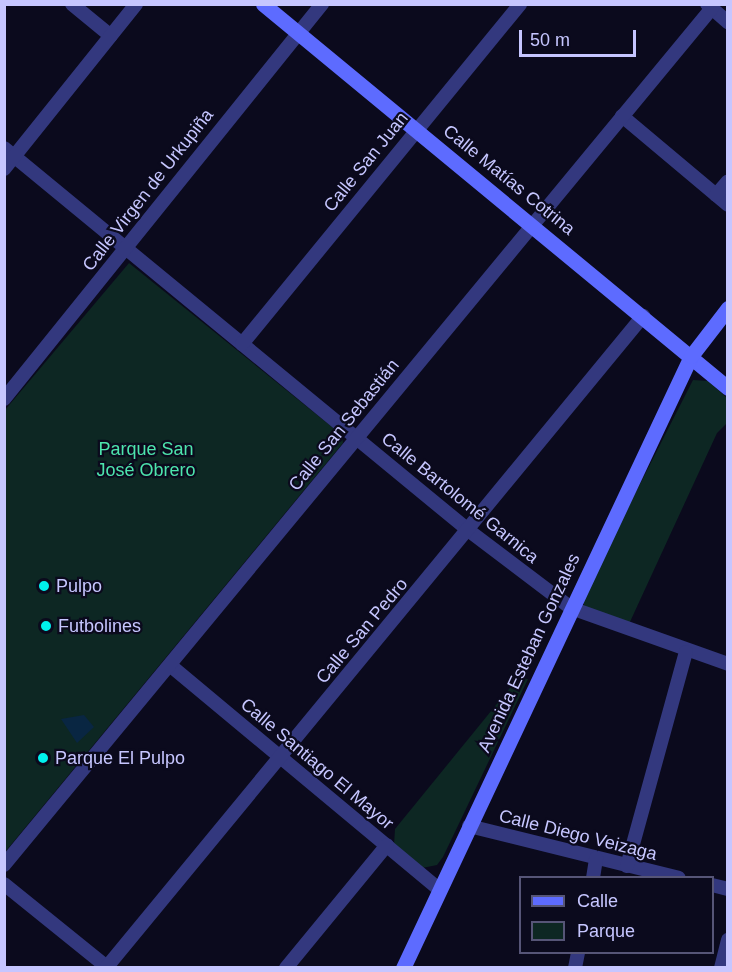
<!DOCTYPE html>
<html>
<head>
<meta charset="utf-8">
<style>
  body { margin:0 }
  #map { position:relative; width:732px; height:972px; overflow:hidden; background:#0b0a1d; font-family:Helvetica,sans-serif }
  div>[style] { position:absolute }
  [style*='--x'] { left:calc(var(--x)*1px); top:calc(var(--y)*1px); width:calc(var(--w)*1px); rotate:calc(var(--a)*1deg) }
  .green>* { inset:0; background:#0d2723 }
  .water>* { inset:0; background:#092642 }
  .street>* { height:14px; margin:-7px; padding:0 7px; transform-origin:7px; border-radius:7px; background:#33387e }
  .secondary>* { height:15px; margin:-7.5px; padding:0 7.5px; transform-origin:7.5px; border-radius:7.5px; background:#5d6bff }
  .dots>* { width:16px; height:16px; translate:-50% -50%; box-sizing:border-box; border:3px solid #0b0a1d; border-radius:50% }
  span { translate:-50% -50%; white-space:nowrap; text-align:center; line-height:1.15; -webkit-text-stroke:4.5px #0b0a1d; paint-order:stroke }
  .street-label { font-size:18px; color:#c6c6ff }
  .park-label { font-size:18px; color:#4de4ad }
  .poi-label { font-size:18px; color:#c6c6ff }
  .left { translate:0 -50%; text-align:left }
  .frame { position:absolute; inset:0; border:6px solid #c6c6ff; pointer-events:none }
  .legend { position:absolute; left:519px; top:876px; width:195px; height:78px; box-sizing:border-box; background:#0b0a1d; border:2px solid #565577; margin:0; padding:8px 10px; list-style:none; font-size:18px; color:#c6c6ff }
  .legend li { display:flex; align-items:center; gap:12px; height:30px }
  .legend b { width:30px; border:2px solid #565577 }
  .scale { position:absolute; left:519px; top:30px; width:117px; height:27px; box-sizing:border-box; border:3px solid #c6c6ff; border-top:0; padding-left:8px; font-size:18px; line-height:21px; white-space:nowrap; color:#c6c6ff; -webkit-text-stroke:4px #0b0a1d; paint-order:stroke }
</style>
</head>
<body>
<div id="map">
  <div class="green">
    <div style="clip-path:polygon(129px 263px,342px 435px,343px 443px,5px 852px,5px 410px)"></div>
    <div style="clip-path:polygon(693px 380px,708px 381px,727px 398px,727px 423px,717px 433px,629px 624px,585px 608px,582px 598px)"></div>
    <div style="clip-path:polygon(518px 678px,528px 679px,443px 857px,437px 865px,422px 868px,394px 845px,395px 829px)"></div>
  </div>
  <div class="water">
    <div style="clip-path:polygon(84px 715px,94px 727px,77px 743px,61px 719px)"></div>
  </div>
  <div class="street">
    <div style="--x:72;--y:4;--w:50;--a:39.4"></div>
    <div style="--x:707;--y:4;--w:28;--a:41"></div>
    <div style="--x:622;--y:116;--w:138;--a:40"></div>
    <div style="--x:4;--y:148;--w:601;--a:39.46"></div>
    <div style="--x:468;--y:530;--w:129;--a:37.1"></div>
    <div style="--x:571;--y:608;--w:167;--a:19.6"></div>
    <div style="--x:4;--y:169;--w:211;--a:-51.3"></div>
    <div style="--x:716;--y:195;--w:18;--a:-49"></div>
    <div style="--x:242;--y:344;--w:439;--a:-50.7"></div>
    <div style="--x:4;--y:399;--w:507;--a:-51.16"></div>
    <div style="--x:171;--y:666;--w:349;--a:39.8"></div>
    <div style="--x:469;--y:826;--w:216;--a:13.9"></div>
    <div style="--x:4;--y:865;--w:1112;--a:-50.44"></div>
    <div style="--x:627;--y:866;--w:222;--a:-74.6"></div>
    <div style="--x:593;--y:878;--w:20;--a:-81"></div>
    <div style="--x:4;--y:884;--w:134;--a:38.9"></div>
    <div style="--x:712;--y:885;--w:16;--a:14"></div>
    <div style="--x:106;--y:968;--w:845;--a:-50.52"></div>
    <div style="--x:286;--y:968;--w:159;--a:-50.6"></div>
    <div style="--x:575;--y:968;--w:16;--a:-79"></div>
    <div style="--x:721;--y:968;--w:29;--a:-76"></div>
  </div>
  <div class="secondary">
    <div style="--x:263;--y:4;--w:603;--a:39.55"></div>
    <div style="--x:403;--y:968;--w:676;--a:-64.8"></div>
    <div style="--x:691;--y:356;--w:61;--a:-52.4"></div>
  </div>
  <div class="dots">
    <div style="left:44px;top:586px;background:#00f1ee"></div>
    <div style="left:46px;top:626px;background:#00f1ee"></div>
    <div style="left:43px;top:758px;background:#00f1ee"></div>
  </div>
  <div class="street-label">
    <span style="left:366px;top:162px;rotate:-51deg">Calle San Juan</span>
    <span style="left:509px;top:180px;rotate:39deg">Calle Matías Cotrina</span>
    <span style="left:148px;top:190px;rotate:-52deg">Calle Virgen de Urkupiña</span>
    <span style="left:344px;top:425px;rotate:-51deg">Calle San Sebastián</span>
    <span style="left:460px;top:498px;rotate:39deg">Calle Bartolomé Garnica</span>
    <span style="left:362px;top:631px;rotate:-50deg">Calle San Pedro</span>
    <span style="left:529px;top:653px;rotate:-65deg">Avenida Esteban Gonzales</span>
    <span style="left:317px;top:764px;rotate:40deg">Calle Santiago El Mayor</span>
    <span style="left:578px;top:835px;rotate:14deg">Calle Diego Veizaga</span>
  </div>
  <div class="park-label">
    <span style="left:146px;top:460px">Parque San<br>José Obrero</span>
  </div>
  <div class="poi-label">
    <span class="left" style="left:56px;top:586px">Pulpo</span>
    <span class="left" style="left:58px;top:626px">Futbolines</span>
    <span class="left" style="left:55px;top:758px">Parque El Pulpo</span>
  </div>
  <div class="frame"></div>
  <ul class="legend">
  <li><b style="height:8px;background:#5d6bff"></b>Calle</li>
  <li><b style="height:16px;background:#0d2723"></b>Parque</li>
  </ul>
  <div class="scale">50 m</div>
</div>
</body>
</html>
